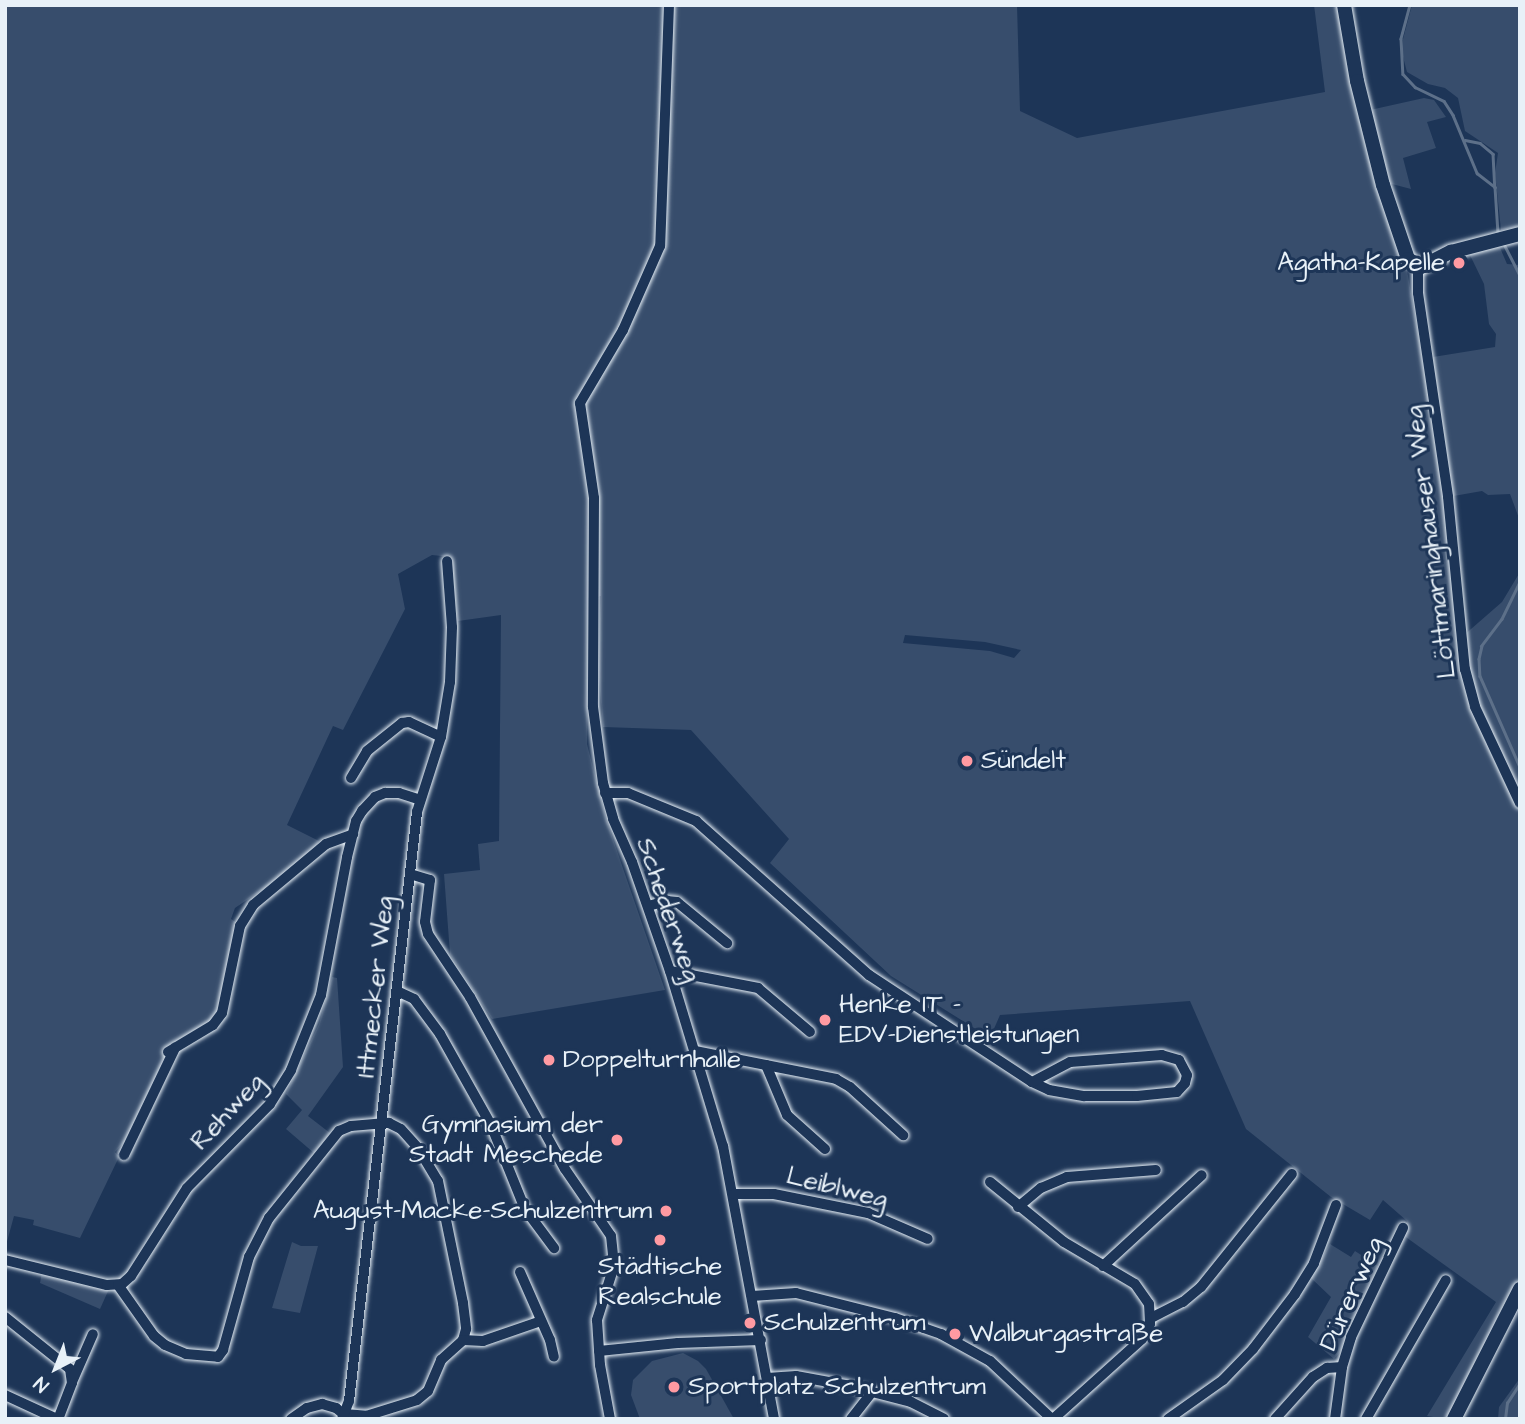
<!DOCTYPE html>
<html>
<head>
<meta charset="utf-8">
<style>
  body { margin:0 }
  #map { position:relative; width:1525px; height:1424px; overflow:hidden; background:#1d3557; font-family:"Architects Daughter",sans-serif }
  div>[style] { position:absolute }
  [style*='--x'] { left:calc(var(--x)*1px); top:calc(var(--y)*1px); width:calc(var(--w)*1px); rotate:calc(var(--a)*1deg) }
  .green>* { inset:0; background:#374d6c }
  .stream>* { height:2.5px; margin:-1.25px; padding:0 1.25px; transform-origin:1.25px; border-radius:1.25px; background:#5d7089 }
  .roads { filter:drop-shadow(0 0 2px #e8f1f8) drop-shadow(0 0 2px #e8f1f8) }
  .street>* { height:10px; margin:-5px; padding:0 5px; transform-origin:5px; border-radius:5px; background:#1d3557 }
  .secondary>* { height:14px; margin:-7px; padding:0 7px; transform-origin:7px; border-radius:7px; background:#1d3557 }
  .dots>* { width:19px; height:19px; translate:-50% -50%; box-sizing:border-box; border:4px solid #1d3557; border-radius:50% }
  span { translate:-50% -50%; white-space:nowrap; text-align:center; line-height:1.15; -webkit-text-stroke:6px #1d3557; paint-order:stroke }
  .poi-label { font-size:26px; color:#e8f1f8 }
  .right { translate:-100% -50%; text-align:right }
  .left { translate:0 -50%; text-align:left }
  .street-label { font-size:26px; color:#e8f1f8 }
  .frame { position:absolute; inset:0; border:7px solid #e8f1f8; pointer-events:none }
  .north { position:absolute; left:21px; top:1333px; width:70px; height:70px; -webkit-text-stroke:5px #1d3557; paint-order:stroke; rotate:222deg; font-size:19px; font-weight:700; line-height:28px; text-align:center; color:#e8f1f8 }
  .north::after { content:''; display:block; margin:auto; width:24px; height:32px; background:#e8f1f8; clip-path:polygon(50% 0,100% 100%,50% 72%,0 100%) }
</style>
</head>
<body>
<div id="map">
  <div class="green">
    <div style="clip-path:polygon(evenodd,5px 5px,1017px 5px,1020px 111px,1077px 138px,1325px 92px,1314px 5px,1340px 5px,1360px 110px,1407px 270px,1454px 546px,1463px 636px,1502px 602px,1520px 572px,1520px 1278px,1446px 1419px,1427px 1416px,1496px 1302px,1403px 1235px,1407px 1221px,1383px 1200px,1370px 1220px,1331px 1197px,1246px 1129px,1190px 1001px,1000px 1015px,990px 1038px,891px 976px,770px 863px,789px 839px,691px 730px,603px 727px,598px 665px,601px 596px,588px 598px,587px 744px,606px 819px,665px 990px,492px 1019px,450px 954px,444px 874px,480px 870px,478px 844px,499px 841px,501px 615px,458px 621px,451px 557px,432px 555px,398px 574px,405px 609px,343px 730px,333px 726px,287px 825px,319px 841px,306px 860px,235px 908px,231px 919px,237px 923px,218px 1011px,212px 1020px,163px 1051px,168px 1060px,131px 1135px,115px 1152px,119px 1157px,80px 1238px,33px 1225px,34px 1220px,14px 1216px,5px 1249px,5px 5px,905px 635px,985px 642px,1021px 650px,1014px 658px,990px 651px,903px 643px,905px 635px)"></div>
    <div style="clip-path:polygon(1412px 5px,1520px 5px,1520px 226px,1501px 230px,1495px 173px,1498px 153px,1465px 131px,1458px 98px,1445px 88px,1428px 84px,1407px 72px,1402px 53px,1403px 39px)"></div>
    <div style="clip-path:polygon(1424px 98px,1434px 100px,1446px 117px,1427px 122px,1436px 148px,1403px 158px,1411px 189px,1388px 183px,1370px 110px)"></div>
    <div style="clip-path:polygon(1498px 243px,1507px 264px,1520px 265px,1520px 521px,1510px 494px,1488px 495px,1482px 491px,1448px 497px,1433px 357px,1495px 347px,1496px 334px,1489px 324px,1484px 284px,1469px 253px)"></div>
    <div style="clip-path:polygon(332px 977px,337px 978px,343px 1067px,308px 1116px,330px 1133px,314px 1153px,286px 1129px,302px 1110px,286px 1094px,319px 1024px)"></div>
    <div style="clip-path:polygon(292px 1242px,301px 1246px,318px 1246px,300px 1313px,272px 1308px)"></div>
    <div style="clip-path:polygon(1330px 1244px,1351px 1257px,1355px 1251px,1378px 1266px,1341px 1351px,1334px 1359px,1308px 1337px,1331px 1297px,1311px 1278px)"></div>
    <div style="clip-path:polygon(42px 1272px,109px 1289px,100px 1309px,40px 1283px)"></div>
    <div style="clip-path:polygon(683px 1353px,698px 1361px,706px 1369px,734px 1419px,640px 1419px,631px 1395px,633px 1380px,652px 1361px)"></div>
    <div style="clip-path:polygon(1520px 1378px,1520px 1419px,1498px 1419px,1499px 1407px)"></div>
  </div>
  <div class="stream">
    <div style="--x:1410;--y:5;--w:35;--a:105"></div>
    <div style="--x:1401;--y:39;--w:35;--a:87"></div>
    <div style="--x:1403;--y:74;--w:18;--a:47"></div>
    <div style="--x:1415;--y:87;--w:32;--a:26"></div>
    <div style="--x:1444;--y:101;--w:17;--a:57"></div>
    <div style="--x:1453;--y:115;--w:63;--a:67.5"></div>
    <div style="--x:1477;--y:173;--w:23;--a:38"></div>
    <div style="--x:1495;--y:187;--w:46;--a:86.3"></div>
    <div style="--x:1465;--y:140;--w:15;--a:11"></div>
    <div style="--x:1480;--y:143;--w:17;--a:40"></div>
    <div style="--x:1493;--y:154;--w:33;--a:87"></div>
    <div style="--x:1503;--y:242;--w:37;--a:63"></div>
    <div style="--x:1520;--y:582;--w:41;--a:115.9"></div>
    <div style="--x:1502;--y:619;--w:34;--a:127"></div>
    <div style="--x:1482;--y:646;--w:13;--a:103"></div>
    <div style="--x:1479;--y:659;--w:17;--a:87"></div>
    <div style="--x:1480;--y:676;--w:99;--a:66.3"></div>
    <div style="--x:1505;--y:1419;--w:16;--a:-83"></div>
    <div style="--x:1507;--y:1403;--w:24;--a:-57"></div>
  </div>
  <div class="roads">
    <div class="street">
      <div style="--x:669;--y:5;--w:241;--a:92.1"></div>
      <div style="--x:660;--y:246;--w:92;--a:113.8"></div>
      <div style="--x:623;--y:330;--w:85;--a:120.5"></div>
      <div style="--x:580;--y:403;--w:96;--a:81.6"></div>
      <div style="--x:594;--y:498;--w:209;--a:90.3"></div>
      <div style="--x:593;--y:707;--w:77;--a:82.5"></div>
      <div style="--x:603;--y:783;--w:37;--a:74"></div>
      <div style="--x:613;--y:819;--w:47;--a:66.2"></div>
      <div style="--x:632;--y:862;--w:115;--a:70.8"></div>
      <div style="--x:670;--y:971;--w:183;--a:73.2"></div>
      <div style="--x:723;--y:1146;--w:278;--a:79.4"></div>
      <div style="--x:1418;--y:266;--w:27;--a:90"></div>
      <div style="--x:1418;--y:293;--w:206;--a:81.6"></div>
      <div style="--x:1448;--y:497;--w:173;--a:84.4"></div>
      <div style="--x:1465;--y:669;--w:39;--a:75"></div>
      <div style="--x:1475;--y:707;--w:106;--a:64.9"></div>
      <div style="--x:351;--y:778;--w:31;--a:-59"></div>
      <div style="--x:367;--y:751;--w:45;--a:-38.7"></div>
      <div style="--x:402;--y:723;--w:7;--a:-8"></div>
      <div style="--x:409;--y:722;--w:35;--a:25"></div>
      <div style="--x:605;--y:793;--w:23;--a:0"></div>
      <div style="--x:628;--y:793;--w:74;--a:22.4"></div>
      <div style="--x:696;--y:821;--w:232;--a:41.7"></div>
      <div style="--x:869;--y:975;--w:195;--a:33.3"></div>
      <div style="--x:1032;--y:1082;--w:19;--a:25"></div>
      <div style="--x:1049;--y:1090;--w:36;--a:10"></div>
      <div style="--x:1084;--y:1096;--w:53;--a:0"></div>
      <div style="--x:1137;--y:1096;--w:40;--a:-5.7"></div>
      <div style="--x:1177;--y:1092;--w:12;--a:-48"></div>
      <div style="--x:1185;--y:1083;--w:8;--a:-76"></div>
      <div style="--x:1187;--y:1075;--w:17;--a:-118"></div>
      <div style="--x:1179;--y:1060;--w:18;--a:-164"></div>
      <div style="--x:1162;--y:1055;--w:92;--a:175.6"></div>
      <div style="--x:1070;--y:1062;--w:43;--a:152.2"></div>
      <div style="--x:410;--y:874;--w:21;--a:17"></div>
      <div style="--x:430;--y:880;--w:42;--a:96.8"></div>
      <div style="--x:425;--y:922;--w:12;--a:76"></div>
      <div style="--x:428;--y:934;--w:76;--a:56.3"></div>
      <div style="--x:470;--y:997;--w:196;--a:61.1"></div>
      <div style="--x:565;--y:1169;--w:81;--a:55.5"></div>
      <div style="--x:611;--y:1236;--w:30;--a:84"></div>
      <div style="--x:614;--y:1266;--w:57;--a:107.5"></div>
      <div style="--x:597;--y:1320;--w:45;--a:86.2"></div>
      <div style="--x:600;--y:1365;--w:55;--a:79.5"></div>
      <div style="--x:648;--y:906;--w:20;--a:-15"></div>
      <div style="--x:667;--y:901;--w:10;--a:6"></div>
      <div style="--x:677;--y:902;--w:65;--a:39.4"></div>
      <div style="--x:670;--y:971;--w:90;--a:10.9"></div>
      <div style="--x:758;--y:988;--w:68;--a:40.2"></div>
      <div style="--x:397;--y:991;--w:19;--a:25"></div>
      <div style="--x:414;--y:999;--w:44;--a:53.4"></div>
      <div style="--x:440;--y:1034;--w:104;--a:60.7"></div>
      <div style="--x:491;--y:1125;--w:91;--a:68"></div>
      <div style="--x:525;--y:1209;--w:49;--a:53.4"></div>
      <div style="--x:695;--y:1051;--w:144;--a:11.2"></div>
      <div style="--x:836;--y:1079;--w:16;--a:30"></div>
      <div style="--x:850;--y:1087;--w:72;--a:42.2"></div>
      <div style="--x:168;--y:1052;--w:52;--a:-31"></div>
      <div style="--x:213;--y:1025;--w:15;--a:-53"></div>
      <div style="--x:222;--y:1013;--w:89;--a:-78.3"></div>
      <div style="--x:240;--y:926;--w:25;--a:-58"></div>
      <div style="--x:253;--y:905;--w:95;--a:-39.9"></div>
      <div style="--x:326;--y:844;--w:29;--a:-20"></div>
      <div style="--x:766;--y:1065;--w:54;--a:67.2"></div>
      <div style="--x:787;--y:1115;--w:51;--a:41.8"></div>
      <div style="--x:124;--y:1155;--w:119;--a:-64.5"></div>
      <div style="--x:990;--y:1182;--w:95;--a:39"></div>
      <div style="--x:1064;--y:1242;--w:82;--a:30.6"></div>
      <div style="--x:1135;--y:1284;--w:24;--a:55"></div>
      <div style="--x:1149;--y:1304;--w:20;--a:87"></div>
      <div style="--x:1150;--y:1324;--w:17;--a:118"></div>
      <div style="--x:1142;--y:1339;--w:120;--a:138"></div>
      <div style="--x:734;--y:1194;--w:40;--a:0"></div>
      <div style="--x:774;--y:1194;--w:96;--a:11.4"></div>
      <div style="--x:868;--y:1213;--w:65;--a:23.4"></div>
      <div style="--x:1018;--y:1207;--w:30;--a:-40"></div>
      <div style="--x:1041;--y:1188;--w:28;--a:-23"></div>
      <div style="--x:1067;--y:1177;--w:89;--a:-4.5"></div>
      <div style="--x:5;--y:1260;--w:105;--a:13.8"></div>
      <div style="--x:107;--y:1285;--w:15;--a:-4"></div>
      <div style="--x:122;--y:1284;--w:12;--a:-42"></div>
      <div style="--x:131;--y:1276;--w:104;--a:-57.5"></div>
      <div style="--x:187;--y:1188;--w:118;--a:-45.3"></div>
      <div style="--x:270;--y:1104;--w:40;--a:-58"></div>
      <div style="--x:291;--y:1070;--w:81;--a:-68.2"></div>
      <div style="--x:321;--y:995;--w:140;--a:-79.3"></div>
      <div style="--x:347;--y:857;--w:37;--a:-76"></div>
      <div style="--x:356;--y:821;--w:12;--a:-59"></div>
      <div style="--x:362;--y:811;--w:19;--a:-47"></div>
      <div style="--x:375;--y:797;--w:11;--a:-22"></div>
      <div style="--x:385;--y:793;--w:14;--a:0"></div>
      <div style="--x:399;--y:793;--w:22;--a:18"></div>
      <div style="--x:1103;--y:1266;--w:134;--a:-42.6"></div>
      <div style="--x:520;--y:1272;--w:74;--a:66.2"></div>
      <div style="--x:550;--y:1340;--w:17;--a:77"></div>
      <div style="--x:118;--y:1285;--w:62;--a:54.8"></div>
      <div style="--x:154;--y:1336;--w:14;--a:39"></div>
      <div style="--x:165;--y:1345;--w:23;--a:23"></div>
      <div style="--x:186;--y:1354;--w:32;--a:5"></div>
      <div style="--x:218;--y:1357;--w:9;--a:-54"></div>
      <div style="--x:223;--y:1350;--w:97;--a:-74.4"></div>
      <div style="--x:249;--y:1257;--w:44;--a:-62.9"></div>
      <div style="--x:269;--y:1218;--w:112;--a:-51.2"></div>
      <div style="--x:339;--y:1131;--w:13;--a:-23"></div>
      <div style="--x:351;--y:1126;--w:38;--a:-5"></div>
      <div style="--x:389;--y:1123;--w:13;--a:27"></div>
      <div style="--x:401;--y:1129;--w:25;--a:48"></div>
      <div style="--x:418;--y:1148;--w:39;--a:59"></div>
      <div style="--x:438;--y:1181;--w:125;--a:78.4"></div>
      <div style="--x:463;--y:1303;--w:26;--a:83"></div>
      <div style="--x:466;--y:1329;--w:11;--a:105"></div>
      <div style="--x:752;--y:1296;--w:44;--a:-3.9"></div>
      <div style="--x:796;--y:1293;--w:102;--a:14.2"></div>
      <div style="--x:895;--y:1318;--w:49;--a:19.2"></div>
      <div style="--x:941;--y:1334;--w:56;--a:28.9"></div>
      <div style="--x:990;--y:1361;--w:85;--a:43.1"></div>
      <div style="--x:5;--y:1317;--w:83;--a:38.7"></div>
      <div style="--x:70;--y:1369;--w:14;--a:82"></div>
      <div style="--x:72;--y:1383;--w:39;--a:111"></div>
      <div style="--x:1151;--y:1318;--w:36;--a:-27"></div>
      <div style="--x:1183;--y:1302;--w:23;--a:-40"></div>
      <div style="--x:1201;--y:1287;--w:145;--a:-51.2"></div>
      <div style="--x:599;--y:1351;--w:79;--a:-5.8"></div>
      <div style="--x:678;--y:1343;--w:83;--a:-2.1"></div>
      <div style="--x:767;--y:1378;--w:29;--a:-4"></div>
      <div style="--x:796;--y:1376;--w:50;--a:10.4"></div>
      <div style="--x:845;--y:1385;--w:68;--a:14.4"></div>
      <div style="--x:911;--y:1402;--w:37;--a:27"></div>
      <div style="--x:72;--y:1382;--w:52;--a:-66.4"></div>
      <div style="--x:5;--y:1395;--w:57;--a:24.8"></div>
      <div style="--x:345;--y:1414;--w:21;--a:5"></div>
      <div style="--x:366;--y:1416;--w:53;--a:-17.4"></div>
      <div style="--x:417;--y:1400;--w:14;--a:-39"></div>
      <div style="--x:428;--y:1391;--w:34;--a:-67"></div>
      <div style="--x:441;--y:1360;--w:30;--a:-42"></div>
      <div style="--x:463;--y:1340;--w:20;--a:3"></div>
      <div style="--x:483;--y:1341;--w:61;--a:-19"></div>
      <div style="--x:291;--y:1419;--w:19;--a:-35"></div>
      <div style="--x:307;--y:1408;--w:16;--a:-15"></div>
      <div style="--x:322;--y:1404;--w:15;--a:16"></div>
      <div style="--x:336;--y:1408;--w:16;--a:40"></div>
      <div style="--x:342;--y:1419;--w:19;--a:-69"></div>
      <div style="--x:349;--y:1401;--w:593;--a:-83.41"></div>
      <div style="--x:417;--y:812;--w:79;--a:-72.3"></div>
      <div style="--x:441;--y:737;--w:56;--a:-80.7"></div>
      <div style="--x:450;--y:682;--w:55;--a:-87.9"></div>
      <div style="--x:452;--y:627;--w:66;--a:-94.3"></div>
      <div style="--x:851;--y:1419;--w:34;--a:-52"></div>
      <div style="--x:1168;--y:1419;--w:67;--a:-35.3"></div>
      <div style="--x:1223;--y:1380;--w:43;--a:-45.9"></div>
      <div style="--x:1253;--y:1349;--w:69;--a:-52.6"></div>
      <div style="--x:1295;--y:1294;--w:36;--a:-58"></div>
      <div style="--x:1314;--y:1263;--w:62;--a:-69.2"></div>
      <div style="--x:1275;--y:1419;--w:57;--a:-47.9"></div>
      <div style="--x:1313;--y:1377;--w:17;--a:-33"></div>
      <div style="--x:1327;--y:1368;--w:15;--a:-4"></div>
      <div style="--x:1335;--y:1419;--w:52;--a:-82.3"></div>
      <div style="--x:1342;--y:1367;--w:31;--a:-73"></div>
      <div style="--x:1351;--y:1337;--w:121;--a:-64.5"></div>
      <div style="--x:1366;--y:1419;--w:160;--a:-60.1"></div>
    </div>
    <div class="secondary">
      <div style="--x:1344;--y:5;--w:77;--a:80.3"></div>
      <div style="--x:1357;--y:81;--w:107;--a:76"></div>
      <div style="--x:1383;--y:185;--w:78;--a:71.3"></div>
      <div style="--x:1408;--y:259;--w:15;--a:32"></div>
      <div style="--x:1421;--y:267;--w:34;--a:-27"></div>
      <div style="--x:1451;--y:252;--w:71;--a:-14.6"></div>
      <div style="--x:1454;--y:1419;--w:146;--a:-63.1"></div>
    </div>
  </div>
  <div class="dots">
    <div style="left:1459px;top:263px;background:#ff9aa2"></div>
    <div style="left:967px;top:761px;background:#ff9aa2"></div>
    <div style="left:825px;top:1020px;background:#ff9aa2"></div>
    <div style="left:549px;top:1060px;background:#ff9aa2"></div>
    <div style="left:617px;top:1140px;background:#ff9aa2"></div>
    <div style="left:666px;top:1211px;background:#ff9aa2"></div>
    <div style="left:660px;top:1240px;background:#ff9aa2"></div>
    <div style="left:750px;top:1323px;background:#ff9aa2"></div>
    <div style="left:955px;top:1334px;background:#ff9aa2"></div>
    <div style="left:674px;top:1387px;background:#ff9aa2"></div>
  </div>
  <div class="poi-label">
    <span class="right" style="left:1445px;top:263px">Agatha-Kapelle</span>
    <span class="left" style="left:981px;top:761px">Sündelt</span>
    <span class="left" style="left:839px;top:1020px">Henke IT -<br>EDV-Dienstleistungen</span>
    <span class="left" style="left:563px;top:1060px">Doppelturnhalle</span>
    <span class="right" style="left:603px;top:1140px">Gymnasium der<br>Stadt Meschede</span>
    <span class="right" style="left:652px;top:1211px">August-Macke-Schulzentrum</span>
    <span style="left:660px;top:1282px">Städtische<br>Realschule</span>
    <span class="left" style="left:764px;top:1323px">Schulzentrum</span>
    <span class="left" style="left:969px;top:1334px">Walburgastraße</span>
    <span class="left" style="left:688px;top:1387px">Sportplatz Schulzentrum</span>
  </div>
  <div class="street-label">
    <span style="left:1431px;top:542px;rotate:-97deg">Löttmaringhauser Weg</span>
    <span style="left:668px;top:910px;rotate:71deg">Schederweg</span>
    <span style="left:376px;top:987px;rotate:-84deg">Ittmecker Weg</span>
    <span style="left:228px;top:1112px;rotate:-47deg">Rehweg</span>
    <span style="left:837px;top:1188px;rotate:14deg">Leiblweg</span>
    <span style="left:1352px;top:1294px;rotate:-66deg">Dürerweg</span>
  </div>
  <div class="frame"></div>
  <div class="north">N</div>
</div>
</body>
</html>
